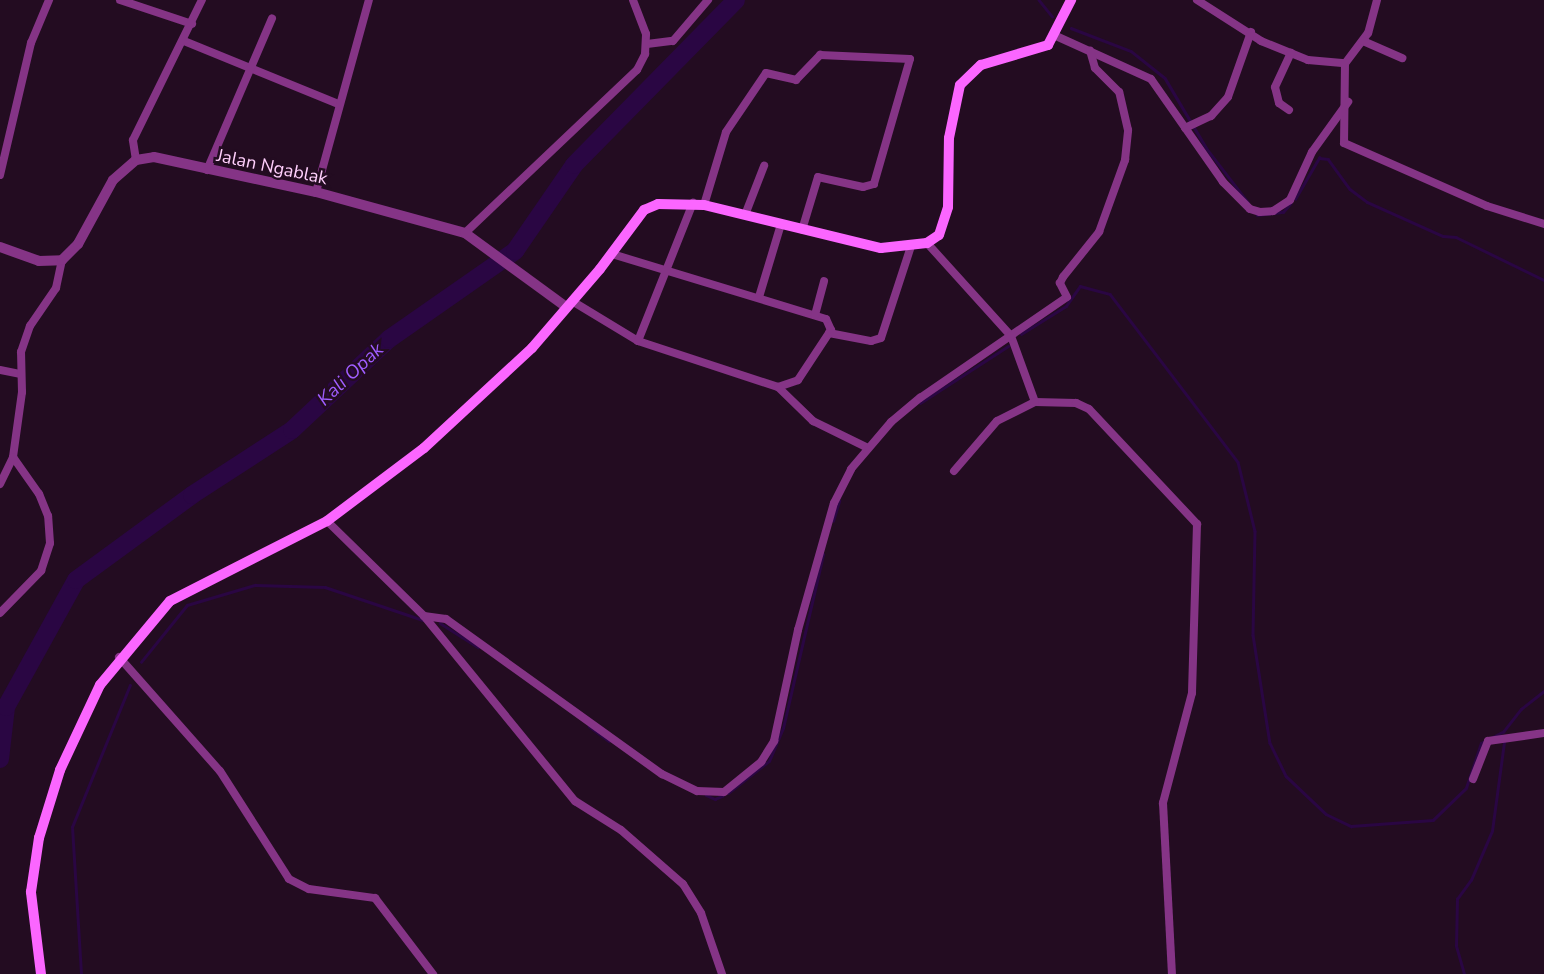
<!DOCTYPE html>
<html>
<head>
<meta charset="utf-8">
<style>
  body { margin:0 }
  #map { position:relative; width:1544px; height:974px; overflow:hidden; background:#230c21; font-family:"Nunito Sans",sans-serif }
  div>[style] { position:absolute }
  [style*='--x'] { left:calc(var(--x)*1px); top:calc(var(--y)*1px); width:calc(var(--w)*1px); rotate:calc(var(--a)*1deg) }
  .stream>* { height:2.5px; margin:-1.25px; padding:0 1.25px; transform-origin:1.25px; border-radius:1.25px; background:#2a0643 }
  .river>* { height:18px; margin:-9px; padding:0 9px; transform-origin:9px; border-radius:9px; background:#2a0643 }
  .minor>* { height:8px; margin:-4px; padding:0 4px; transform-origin:4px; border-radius:4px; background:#853486 }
  .tertiary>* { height:10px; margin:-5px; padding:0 5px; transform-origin:5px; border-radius:5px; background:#853486 }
  .secondary>* { height:10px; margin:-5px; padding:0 5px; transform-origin:5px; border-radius:5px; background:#fb66ff }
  span { translate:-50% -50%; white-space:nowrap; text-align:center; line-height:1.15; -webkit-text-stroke:5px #230c21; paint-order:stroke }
  .street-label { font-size:18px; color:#ffcffc }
  .water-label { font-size:19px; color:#a05dff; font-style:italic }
</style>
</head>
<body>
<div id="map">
  <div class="stream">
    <div style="--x:1039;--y:0;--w:21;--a:51"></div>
    <div style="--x:1071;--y:28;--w:64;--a:21"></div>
    <div style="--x:1131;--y:51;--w:43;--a:38.5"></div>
    <div style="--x:1165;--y:78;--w:82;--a:59.4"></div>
    <div style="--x:1207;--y:149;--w:67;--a:52.3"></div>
    <div style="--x:1295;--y:199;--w:48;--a:-59.7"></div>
    <div style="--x:1319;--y:158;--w:9;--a:6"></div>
    <div style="--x:1328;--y:159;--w:37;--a:54"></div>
    <div style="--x:1350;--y:189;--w:21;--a:37"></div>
    <div style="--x:1367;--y:202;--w:83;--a:24.1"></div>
    <div style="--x:1443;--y:236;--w:13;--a:4"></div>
    <div style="--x:1456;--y:237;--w:98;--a:26"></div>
    <div style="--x:1257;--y:215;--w:26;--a:-7"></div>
    <div style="--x:1283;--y:212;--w:11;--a:-49"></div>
    <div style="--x:1021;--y:334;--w:53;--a:-31.9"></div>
    <div style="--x:1066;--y:306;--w:24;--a:-55"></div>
    <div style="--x:1080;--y:286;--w:31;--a:15"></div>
    <div style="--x:1110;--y:294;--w:211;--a:52.7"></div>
    <div style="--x:1238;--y:462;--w:71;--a:76.2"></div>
    <div style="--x:1255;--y:531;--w:104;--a:91.1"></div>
    <div style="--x:1253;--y:635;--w:109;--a:81.1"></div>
    <div style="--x:1270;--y:743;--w:37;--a:64"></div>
    <div style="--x:1286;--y:776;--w:55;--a:43.5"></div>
    <div style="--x:1326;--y:814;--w:28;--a:26"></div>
    <div style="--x:1351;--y:826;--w:82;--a:-4.2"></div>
    <div style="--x:1433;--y:820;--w:46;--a:-44.1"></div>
    <div style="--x:1466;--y:788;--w:47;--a:-71.6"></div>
    <div style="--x:1481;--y:743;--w:25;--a:-27"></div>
    <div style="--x:1503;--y:732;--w:29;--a:-52"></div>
    <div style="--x:1521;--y:709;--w:29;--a:-38"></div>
    <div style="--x:920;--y:403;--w:105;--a:-32.9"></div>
    <div style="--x:833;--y:521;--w:21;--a:-73"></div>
    <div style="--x:440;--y:623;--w:45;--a:32.3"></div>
    <div style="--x:141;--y:662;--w:73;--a:-51.1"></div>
    <div style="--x:187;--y:605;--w:71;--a:-16.4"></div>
    <div style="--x:255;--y:585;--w:70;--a:1.6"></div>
    <div style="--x:325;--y:587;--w:103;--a:18.6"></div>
    <div style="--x:589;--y:726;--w:25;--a:37"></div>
    <div style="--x:728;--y:793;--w:52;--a:-38"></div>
    <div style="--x:769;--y:761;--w:36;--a:-67"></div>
    <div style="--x:783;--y:728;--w:178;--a:-77"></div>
    <div style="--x:706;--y:795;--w:10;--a:24"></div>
    <div style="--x:715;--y:799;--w:8;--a:-23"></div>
    <div style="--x:81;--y:974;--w:147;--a:-93.5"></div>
    <div style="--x:72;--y:827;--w:153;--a:-67.8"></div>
    <div style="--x:1464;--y:974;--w:29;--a:-106"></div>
    <div style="--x:1456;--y:946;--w:47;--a:-88.8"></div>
    <div style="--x:1457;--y:899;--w:24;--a:-54"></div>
    <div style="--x:1471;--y:880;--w:53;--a:-66.8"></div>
    <div style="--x:1492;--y:831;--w:90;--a:-82.3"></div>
  </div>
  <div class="river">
    <div style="--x:0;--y:759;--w:52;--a:-83.4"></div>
    <div style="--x:6;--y:707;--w:145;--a:-61.1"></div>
    <div style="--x:76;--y:580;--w:144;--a:-36.2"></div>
    <div style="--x:192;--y:495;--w:119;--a:-33"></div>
    <div style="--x:292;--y:430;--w:133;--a:-43.2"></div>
    <div style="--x:389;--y:339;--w:154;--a:-34.9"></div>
    <div style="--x:515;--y:251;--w:104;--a:-55.5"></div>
    <div style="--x:574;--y:165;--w:231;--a:-45.5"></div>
  </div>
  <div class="minor">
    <div style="--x:120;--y:0;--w:76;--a:18.4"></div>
    <div style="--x:1197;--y:0;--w:76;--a:32.6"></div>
    <div style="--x:1261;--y:41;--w:51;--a:22"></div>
    <div style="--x:1308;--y:60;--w:37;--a:5"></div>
    <div style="--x:1377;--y:0;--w:34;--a:105"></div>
    <div style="--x:1368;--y:33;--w:38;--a:127"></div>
    <div style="--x:1345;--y:63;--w:80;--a:90.7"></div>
    <div style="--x:1344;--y:143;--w:156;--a:23.8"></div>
    <div style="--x:1487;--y:206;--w:60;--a:17.5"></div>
    <div style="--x:1056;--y:36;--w:104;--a:24.4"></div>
    <div style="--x:1151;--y:79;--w:126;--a:55"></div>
    <div style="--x:1223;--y:182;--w:38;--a:45"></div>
    <div style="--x:1250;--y:209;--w:10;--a:17"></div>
    <div style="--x:1260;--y:212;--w:13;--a:-4"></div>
    <div style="--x:1273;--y:211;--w:20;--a:-33"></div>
    <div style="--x:1290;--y:200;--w:53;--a:-65.4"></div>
    <div style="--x:1312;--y:152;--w:62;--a:-54.2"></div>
    <div style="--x:184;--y:41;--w:166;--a:22.2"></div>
    <div style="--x:1363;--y:41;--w:43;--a:23.6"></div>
    <div style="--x:647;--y:44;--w:26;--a:-7"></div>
    <div style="--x:673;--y:41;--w:54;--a:-49.5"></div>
    <div style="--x:1289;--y:110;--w:12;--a:-145"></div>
    <div style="--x:1279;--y:103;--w:16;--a:-104"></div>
    <div style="--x:1275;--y:87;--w:38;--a:-65"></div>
    <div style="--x:1185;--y:128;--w:29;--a:-25"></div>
    <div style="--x:1211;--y:116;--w:25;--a:-48"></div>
    <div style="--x:1228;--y:97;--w:69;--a:-70.5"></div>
    <div style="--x:136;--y:160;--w:20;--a:-99"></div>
    <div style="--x:133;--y:140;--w:156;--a:-63.8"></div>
    <div style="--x:207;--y:170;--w:165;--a:-66.8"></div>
    <div style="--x:0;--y:175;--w:136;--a:-76.8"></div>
    <div style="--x:31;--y:43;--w:47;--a:-67.3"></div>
    <div style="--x:316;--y:192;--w:199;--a:-74.6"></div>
    <div style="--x:704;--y:205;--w:76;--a:-73.2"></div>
    <div style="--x:726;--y:132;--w:71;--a:-55.9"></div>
    <div style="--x:766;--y:73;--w:31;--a:13"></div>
    <div style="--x:796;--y:80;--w:35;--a:-46"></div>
    <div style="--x:820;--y:55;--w:90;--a:2.5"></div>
    <div style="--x:910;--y:59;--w:130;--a:106.1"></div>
    <div style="--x:874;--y:184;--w:11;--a:165"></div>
    <div style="--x:863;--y:187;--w:46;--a:-167.5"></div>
    <div style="--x:818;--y:177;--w:55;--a:106.8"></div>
    <div style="--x:745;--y:215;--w:53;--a:-68.8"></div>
    <div style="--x:465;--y:233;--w:237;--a:-43.5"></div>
    <div style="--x:637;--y:70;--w:18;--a:-63"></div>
    <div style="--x:645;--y:54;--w:20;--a:-87"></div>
    <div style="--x:646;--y:34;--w:36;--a:-111"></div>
    <div style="--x:927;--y:243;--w:125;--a:47.9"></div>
    <div style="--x:1011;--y:336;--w:70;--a:70"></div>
    <div style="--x:1035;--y:402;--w:41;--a:1.4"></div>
    <div style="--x:1076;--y:403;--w:14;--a:25"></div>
    <div style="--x:1089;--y:409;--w:158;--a:46.8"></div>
    <div style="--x:1197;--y:524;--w:169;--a:91.7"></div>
    <div style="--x:1192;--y:693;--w:114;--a:104.8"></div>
    <div style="--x:1163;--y:803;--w:171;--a:87"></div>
    <div style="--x:759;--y:297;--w:76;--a:-73.2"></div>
    <div style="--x:572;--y:301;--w:77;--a:31.2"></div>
    <div style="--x:638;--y:341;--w:147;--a:18.2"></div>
    <div style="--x:778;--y:387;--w:21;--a:-19"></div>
    <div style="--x:798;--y:380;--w:60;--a:-56.6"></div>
    <div style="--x:831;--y:330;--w:12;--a:-114"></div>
    <div style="--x:826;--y:319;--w:224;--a:-163.1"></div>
    <div style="--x:815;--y:315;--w:35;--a:-75"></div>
    <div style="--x:829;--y:333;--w:43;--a:10.8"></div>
    <div style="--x:871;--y:341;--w:10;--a:-17"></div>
    <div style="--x:881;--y:338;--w:97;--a:-71.9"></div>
    <div style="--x:638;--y:341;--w:149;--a:-68.3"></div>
    <div style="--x:0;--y:370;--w:20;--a:11"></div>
    <div style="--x:778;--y:387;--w:49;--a:44.2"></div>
    <div style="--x:813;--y:421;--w:61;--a:26.1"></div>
    <div style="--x:954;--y:471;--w:66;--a:-49.3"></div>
    <div style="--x:997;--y:421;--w:42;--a:-26.6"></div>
    <div style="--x:0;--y:484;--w:30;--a:-64"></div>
    <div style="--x:13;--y:457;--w:66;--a:-82.1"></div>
    <div style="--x:22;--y:392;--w:40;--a:-91.4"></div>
    <div style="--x:21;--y:352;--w:28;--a:-71"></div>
    <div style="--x:30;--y:326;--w:46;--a:-55.6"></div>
    <div style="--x:56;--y:288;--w:29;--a:-78"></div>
    <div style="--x:327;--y:521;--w:136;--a:44.4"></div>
    <div style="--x:424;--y:616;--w:239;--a:50.8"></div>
    <div style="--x:575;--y:801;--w:54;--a:32.2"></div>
    <div style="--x:621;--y:830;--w:82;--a:41.1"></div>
    <div style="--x:683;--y:884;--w:34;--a:58"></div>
    <div style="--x:701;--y:913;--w:65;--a:71"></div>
    <div style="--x:0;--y:613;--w:59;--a:-45.7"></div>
    <div style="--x:41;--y:571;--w:29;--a:-72"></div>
    <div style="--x:50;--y:543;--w:27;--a:-94"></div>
    <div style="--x:48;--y:516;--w:24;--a:-112"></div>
    <div style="--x:39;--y:494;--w:45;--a:-125.1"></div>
    <div style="--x:424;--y:616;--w:22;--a:8"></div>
    <div style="--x:446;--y:619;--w:266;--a:35.7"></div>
    <div style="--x:662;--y:774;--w:39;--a:26"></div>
    <div style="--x:697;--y:791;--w:27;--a:2"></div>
    <div style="--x:724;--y:792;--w:48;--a:-39"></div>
    <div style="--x:761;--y:762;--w:25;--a:-58"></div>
    <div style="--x:774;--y:741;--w:114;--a:-77.8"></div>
    <div style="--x:798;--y:630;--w:132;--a:-74.2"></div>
    <div style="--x:834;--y:503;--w:38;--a:-63"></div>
    <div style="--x:851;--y:469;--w:62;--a:-49.6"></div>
    <div style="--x:891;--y:422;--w:38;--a:-40"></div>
    <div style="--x:920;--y:398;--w:178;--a:-34.5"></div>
    <div style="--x:1067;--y:297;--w:16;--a:-117"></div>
    <div style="--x:1060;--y:283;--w:7;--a:-63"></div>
    <div style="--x:1063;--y:277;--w:58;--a:-51.3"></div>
    <div style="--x:1099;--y:232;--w:77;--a:-70.1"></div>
    <div style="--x:1125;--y:160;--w:30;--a:-84"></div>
    <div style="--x:1128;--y:130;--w:39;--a:-103"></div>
    <div style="--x:1119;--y:92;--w:34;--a:-135"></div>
    <div style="--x:1095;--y:68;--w:18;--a:-106"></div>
    <div style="--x:119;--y:657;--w:152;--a:48.5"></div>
    <div style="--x:220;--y:771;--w:128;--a:57.4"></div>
    <div style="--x:289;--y:879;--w:22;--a:27"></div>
    <div style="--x:309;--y:889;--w:67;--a:7.8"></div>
    <div style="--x:375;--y:898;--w:96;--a:52.7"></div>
    <div style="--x:1473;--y:779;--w:41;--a:-68.5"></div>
    <div style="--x:1488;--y:741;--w:57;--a:-8.1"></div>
  </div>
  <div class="tertiary">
    <div style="--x:0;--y:247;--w:41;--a:19.7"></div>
    <div style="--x:39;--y:261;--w:23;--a:-2"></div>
    <div style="--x:62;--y:260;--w:23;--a:-45"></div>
    <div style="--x:78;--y:244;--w:73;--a:-61.3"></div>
    <div style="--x:113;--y:180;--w:30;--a:-41"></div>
    <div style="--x:136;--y:160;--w:18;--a:-9"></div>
    <div style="--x:154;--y:157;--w:166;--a:12.2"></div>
    <div style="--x:316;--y:192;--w:155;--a:15.4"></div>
    <div style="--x:465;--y:233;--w:125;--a:36.2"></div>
  </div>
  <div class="secondary">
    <div style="--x:41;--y:974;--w:83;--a:-97"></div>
    <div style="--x:31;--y:892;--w:55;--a:-81.6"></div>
    <div style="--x:39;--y:838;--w:71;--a:-72.8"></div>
    <div style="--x:60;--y:770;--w:94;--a:-64.8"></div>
    <div style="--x:100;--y:685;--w:109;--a:-50.2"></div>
    <div style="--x:170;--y:601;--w:176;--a:-27"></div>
    <div style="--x:327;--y:521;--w:121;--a:-37"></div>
    <div style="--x:424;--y:448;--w:147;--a:-42.8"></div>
    <div style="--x:532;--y:348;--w:104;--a:-49.3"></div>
    <div style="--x:600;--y:269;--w:74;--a:-53.3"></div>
    <div style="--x:644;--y:210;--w:15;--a:-23"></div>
    <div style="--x:658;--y:204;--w:46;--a:1.2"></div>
    <div style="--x:704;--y:205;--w:182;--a:13.7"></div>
    <div style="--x:881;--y:248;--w:46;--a:-6.2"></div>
    <div style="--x:927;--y:243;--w:14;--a:-34"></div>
    <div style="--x:939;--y:235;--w:29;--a:-72"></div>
    <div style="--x:948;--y:207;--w:69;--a:-89.2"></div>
    <div style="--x:949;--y:138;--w:54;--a:-78.3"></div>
    <div style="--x:960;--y:85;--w:29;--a:-44"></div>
    <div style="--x:981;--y:65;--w:70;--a:-16.6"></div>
    <div style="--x:1048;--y:45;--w:51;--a:-62.9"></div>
  </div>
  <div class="street-label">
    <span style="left:272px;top:167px;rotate:12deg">Jalan Ngablak</span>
  </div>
  <div class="water-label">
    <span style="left:351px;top:375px;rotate:-43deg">Kali Opak</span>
  </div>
</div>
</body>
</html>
